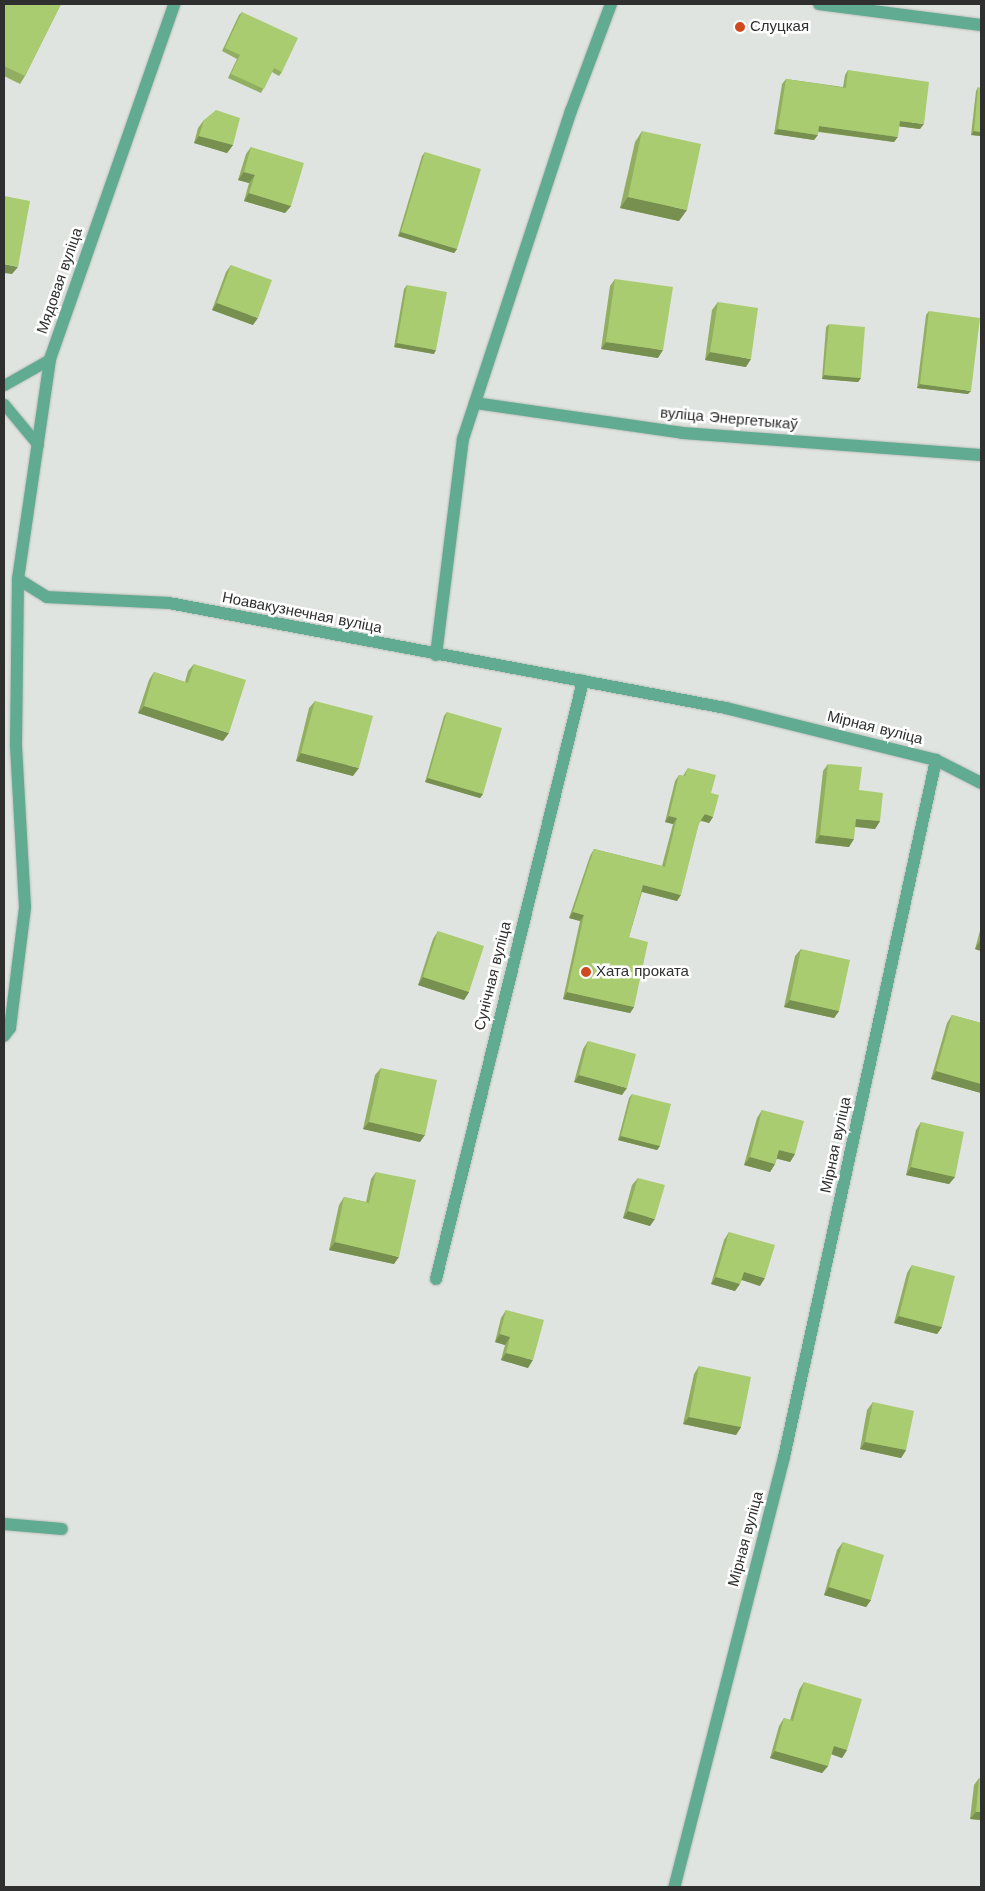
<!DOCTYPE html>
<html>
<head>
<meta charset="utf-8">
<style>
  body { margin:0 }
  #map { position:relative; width:985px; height:1891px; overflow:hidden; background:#e0e4e0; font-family:"Work Sans",sans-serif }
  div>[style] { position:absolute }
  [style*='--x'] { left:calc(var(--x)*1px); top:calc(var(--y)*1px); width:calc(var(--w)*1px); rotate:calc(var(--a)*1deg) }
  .roads { filter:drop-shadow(0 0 1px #bcc0bc) drop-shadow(0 0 1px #bcc0bc) }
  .lane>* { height:11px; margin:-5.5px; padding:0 5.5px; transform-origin:5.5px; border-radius:5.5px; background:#61ab93 }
  .street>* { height:12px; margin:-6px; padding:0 6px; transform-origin:6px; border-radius:6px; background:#61ab93 }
  .wall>* { inset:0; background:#92af61 }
  .shaded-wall>* { inset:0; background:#778f4f }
  .building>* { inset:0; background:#aacc71 }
  .dots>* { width:14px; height:14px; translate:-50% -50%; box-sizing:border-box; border:2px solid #fff; border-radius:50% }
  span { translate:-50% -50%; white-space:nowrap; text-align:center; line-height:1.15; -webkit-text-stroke:5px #fff; paint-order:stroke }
  .poi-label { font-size:15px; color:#2e2f2e }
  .left { translate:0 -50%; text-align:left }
  .street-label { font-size:15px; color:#2e2f2e }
  .frame { position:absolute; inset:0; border:5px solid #2e2f2e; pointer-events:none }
</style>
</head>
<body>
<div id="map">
  <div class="roads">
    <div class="lane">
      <div style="--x:4;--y:385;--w:53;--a:-29.5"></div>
      <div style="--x:4;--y:404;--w:53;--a:50.3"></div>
    </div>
    <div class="street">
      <div style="--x:819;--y:4;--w:163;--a:7.4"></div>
      <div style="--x:475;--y:403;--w:209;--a:8.2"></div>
      <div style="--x:682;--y:433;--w:300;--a:4.2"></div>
      <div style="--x:18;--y:579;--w:34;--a:32"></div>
      <div style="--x:47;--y:597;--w:122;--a:2.8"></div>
      <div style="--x:169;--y:603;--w:567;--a:10.68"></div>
      <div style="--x:726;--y:708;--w:216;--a:13.9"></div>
      <div style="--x:936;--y:760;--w:713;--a:102.3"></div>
      <div style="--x:784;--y:1457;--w:444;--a:104.3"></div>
      <div style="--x:436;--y:655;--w:218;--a:-82.9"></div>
      <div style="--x:463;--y:439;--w:345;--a:-71.8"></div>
      <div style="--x:571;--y:111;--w:114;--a:-69.5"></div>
      <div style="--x:936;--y:760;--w:51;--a:27.1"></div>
      <div style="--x:4;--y:1036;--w:10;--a:-53"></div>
      <div style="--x:10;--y:1028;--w:122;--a:-82.9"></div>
      <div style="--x:25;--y:907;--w:163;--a:-93.2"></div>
      <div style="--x:16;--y:744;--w:165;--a:-89.3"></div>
      <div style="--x:18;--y:579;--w:222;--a:-81.7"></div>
      <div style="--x:50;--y:359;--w:376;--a:-70.7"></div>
      <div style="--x:436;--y:1279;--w:616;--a:-76.19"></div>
      <div style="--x:4;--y:1524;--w:58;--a:4.9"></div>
    </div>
  </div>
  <div class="wall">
    <div style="clip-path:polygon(4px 4px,61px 4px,25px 76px,20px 84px,4px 76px)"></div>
    <div style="clip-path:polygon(242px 12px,282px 72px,279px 76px,272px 72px,261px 93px,228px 78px,237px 59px,222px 51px,239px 15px)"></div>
    <div style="clip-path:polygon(848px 70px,920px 129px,899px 126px,894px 142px,818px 132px,814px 140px,774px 134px,782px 84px,786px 79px,843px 87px,845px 75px)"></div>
    <div style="clip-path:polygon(978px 87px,981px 136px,971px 135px,976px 91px)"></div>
    <div style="clip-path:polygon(204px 120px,233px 145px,227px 153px,194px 143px,198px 128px)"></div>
    <div style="clip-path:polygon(642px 131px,679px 221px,620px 208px,635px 142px)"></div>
    <div style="clip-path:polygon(251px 147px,291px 206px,285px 213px,244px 201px,249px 183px,238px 180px,246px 154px)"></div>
    <div style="clip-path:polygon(425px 152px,457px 249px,454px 253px,398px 236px,422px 156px)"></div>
    <div style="clip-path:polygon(231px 265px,253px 325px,212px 310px,226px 272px)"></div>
    <div style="clip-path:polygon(615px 279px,658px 358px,601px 349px,610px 286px)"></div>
    <div style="clip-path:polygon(407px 285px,434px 354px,394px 347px,404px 289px)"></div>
    <div style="clip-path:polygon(718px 302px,746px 367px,705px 360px,712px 310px)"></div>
    <div style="clip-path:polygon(929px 311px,968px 394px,917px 388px,926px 315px)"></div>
    <div style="clip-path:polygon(829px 324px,861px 378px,858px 382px,822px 379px,826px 327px)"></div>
    <div style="clip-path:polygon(194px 664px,223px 741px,138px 713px,149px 680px,154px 672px,185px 682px,188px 671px)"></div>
    <div style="clip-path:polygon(315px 701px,353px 776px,296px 761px,309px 708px)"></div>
    <div style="clip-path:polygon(447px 712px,483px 794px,480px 798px,425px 782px,444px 716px)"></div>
    <div style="clip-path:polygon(828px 764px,859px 790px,880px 821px,875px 829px,855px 827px,849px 847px,815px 843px,823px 771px)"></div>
    <div style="clip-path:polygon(688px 768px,711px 793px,713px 817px,709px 823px,701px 821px,699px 823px,677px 901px,642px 892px,629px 937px,634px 1007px,630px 1013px,563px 999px,580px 921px,569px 918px,590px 856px,594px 849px,662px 866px,673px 824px,665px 822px,675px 781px,679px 775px,683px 776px)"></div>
    <div style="clip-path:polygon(981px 927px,981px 951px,975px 949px)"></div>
    <div style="clip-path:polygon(438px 931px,469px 992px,464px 1000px,418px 985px,433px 939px)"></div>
    <div style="clip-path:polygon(801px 949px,839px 1011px,834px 1018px,784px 1007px,795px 956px)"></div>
    <div style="clip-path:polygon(952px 1015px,981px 1023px,981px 1093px,931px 1079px,947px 1023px)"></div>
    <div style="clip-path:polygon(588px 1041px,622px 1095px,574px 1082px,583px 1049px)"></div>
    <div style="clip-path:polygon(381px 1068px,420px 1142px,363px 1129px,375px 1075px)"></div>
    <div style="clip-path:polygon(632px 1094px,660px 1146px,657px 1150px,618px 1140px,629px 1098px)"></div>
    <div style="clip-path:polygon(762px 1110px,795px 1154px,790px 1162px,777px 1158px,775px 1164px,770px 1172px,744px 1165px,757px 1118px)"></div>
    <div style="clip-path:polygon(921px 1122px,955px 1177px,949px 1184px,906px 1175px,916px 1130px)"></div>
    <div style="clip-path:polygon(376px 1172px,394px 1264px,329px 1250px,339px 1205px,344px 1197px,366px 1202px,371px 1179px)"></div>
    <div style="clip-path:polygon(638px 1178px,650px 1226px,623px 1218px,632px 1185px)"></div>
    <div style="clip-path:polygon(729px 1232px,760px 1286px,742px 1280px,735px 1291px,711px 1284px,724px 1240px)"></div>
    <div style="clip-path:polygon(912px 1265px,942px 1327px,937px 1334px,894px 1323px,907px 1273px)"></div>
    <div style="clip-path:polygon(506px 1310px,528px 1368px,501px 1360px,505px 1345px,495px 1342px,501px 1318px)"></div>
    <div style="clip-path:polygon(699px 1366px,741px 1427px,736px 1435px,683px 1424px,694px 1374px)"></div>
    <div style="clip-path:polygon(873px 1402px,906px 1450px,901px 1458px,860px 1449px,867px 1410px)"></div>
    <div style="clip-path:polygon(843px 1542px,871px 1600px,866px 1607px,824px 1595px,837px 1550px)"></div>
    <div style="clip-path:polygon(804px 1682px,847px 1750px,842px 1758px,831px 1754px,828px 1766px,822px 1773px,770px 1758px,779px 1726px,784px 1718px,790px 1720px,799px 1690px)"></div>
    <div style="clip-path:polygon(979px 1778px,981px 1820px,970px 1819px,974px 1785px)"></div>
  </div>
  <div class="shaded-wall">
    <div style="clip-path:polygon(900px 121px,924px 124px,920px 129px,896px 126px)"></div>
    <div style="clip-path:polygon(819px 126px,898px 137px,894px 142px,816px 131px)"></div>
    <div style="clip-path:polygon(778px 129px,818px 135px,814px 140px,774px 134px)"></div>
    <div style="clip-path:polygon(974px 131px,981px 132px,981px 136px,971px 135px)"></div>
    <div style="clip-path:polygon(199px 136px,233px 145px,227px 153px,194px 143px)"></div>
    <div style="clip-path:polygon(244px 172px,255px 175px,249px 183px,238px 180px)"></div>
    <div style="clip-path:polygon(249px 193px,291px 206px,285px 213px,244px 201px)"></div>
    <div style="clip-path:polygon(628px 197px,687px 210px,679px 221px,620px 208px)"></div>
    <div style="clip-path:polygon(401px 232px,457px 249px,454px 253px,398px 236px)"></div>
    <div style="clip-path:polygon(4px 264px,18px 267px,12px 274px,4px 273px)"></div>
    <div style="clip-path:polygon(217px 303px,258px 318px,253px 325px,212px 310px)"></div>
    <div style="clip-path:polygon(606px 342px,663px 350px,658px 358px,601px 349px)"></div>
    <div style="clip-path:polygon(397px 343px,436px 350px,434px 354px,394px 347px)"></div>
    <div style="clip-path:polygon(710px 352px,751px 359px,746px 367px,705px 360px)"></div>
    <div style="clip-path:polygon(824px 375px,861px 378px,858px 382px,822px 379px)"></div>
    <div style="clip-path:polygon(920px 384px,971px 391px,968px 394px,917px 388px)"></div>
    <div style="clip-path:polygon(144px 706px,229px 733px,223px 741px,138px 713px)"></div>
    <div style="clip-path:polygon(301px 753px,359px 768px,353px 776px,296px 761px)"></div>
    <div style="clip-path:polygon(428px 778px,483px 794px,480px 798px,425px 782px)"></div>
    <div style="clip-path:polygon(705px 814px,713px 817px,709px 823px,700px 820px)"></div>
    <div style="clip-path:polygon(669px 816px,677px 818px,673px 824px,665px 822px)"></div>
    <div style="clip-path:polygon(856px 819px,880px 821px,875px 829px,851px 826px)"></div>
    <div style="clip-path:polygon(820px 835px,854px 839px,849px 847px,815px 843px)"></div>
    <div style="clip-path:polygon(643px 885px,681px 895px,677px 901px,639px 891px)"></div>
    <div style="clip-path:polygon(573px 912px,584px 915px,580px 921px,569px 918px)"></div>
    <div style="clip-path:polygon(980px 941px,981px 942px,981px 951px,975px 949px)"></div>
    <div style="clip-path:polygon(423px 977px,469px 992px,464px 1000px,418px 985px)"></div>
    <div style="clip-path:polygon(567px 992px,634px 1007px,630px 1013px,563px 999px)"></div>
    <div style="clip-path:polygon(790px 1000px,839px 1011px,834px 1018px,784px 1007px)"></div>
    <div style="clip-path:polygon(936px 1071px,981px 1084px,981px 1093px,931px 1079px)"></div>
    <div style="clip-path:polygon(579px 1075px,627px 1088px,622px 1095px,574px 1082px)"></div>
    <div style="clip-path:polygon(369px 1122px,425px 1135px,420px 1142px,363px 1129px)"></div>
    <div style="clip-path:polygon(621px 1136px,660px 1146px,657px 1150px,618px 1140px)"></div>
    <div style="clip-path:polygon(779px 1150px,795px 1154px,790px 1162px,774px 1158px)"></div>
    <div style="clip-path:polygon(750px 1157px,775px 1164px,770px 1172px,744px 1165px)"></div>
    <div style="clip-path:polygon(911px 1167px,955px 1177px,949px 1184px,906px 1175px)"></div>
    <div style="clip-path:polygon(628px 1211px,655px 1219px,650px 1226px,623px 1218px)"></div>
    <div style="clip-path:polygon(335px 1242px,399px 1257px,394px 1264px,329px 1250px)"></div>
    <div style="clip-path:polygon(744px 1272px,765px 1278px,760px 1286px,739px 1279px)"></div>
    <div style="clip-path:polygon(716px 1277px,740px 1284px,735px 1291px,711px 1284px)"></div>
    <div style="clip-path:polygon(899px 1316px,942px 1327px,937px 1334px,894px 1323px)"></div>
    <div style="clip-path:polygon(500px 1334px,510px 1337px,505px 1345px,495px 1342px)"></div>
    <div style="clip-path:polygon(506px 1353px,533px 1360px,528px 1368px,501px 1360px)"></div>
    <div style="clip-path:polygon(689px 1417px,741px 1427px,736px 1435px,683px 1424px)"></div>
    <div style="clip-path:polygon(865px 1442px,906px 1450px,901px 1458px,860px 1449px)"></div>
    <div style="clip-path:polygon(829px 1587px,871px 1600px,866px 1607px,824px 1595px)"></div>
    <div style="clip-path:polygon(834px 1746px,847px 1750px,842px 1758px,828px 1753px)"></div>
    <div style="clip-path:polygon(775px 1751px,828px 1766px,822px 1773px,770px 1758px)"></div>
    <div style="clip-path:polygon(976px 1812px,981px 1812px,981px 1820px,970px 1819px)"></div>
  </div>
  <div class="building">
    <div style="clip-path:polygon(5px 4px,61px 4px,25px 76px,4px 66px,4px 5px)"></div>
    <div style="clip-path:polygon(242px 12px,298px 38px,282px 72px,274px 68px,264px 89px,231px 74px,240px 55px,225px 48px)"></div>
    <div style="clip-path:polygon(848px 70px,929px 82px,924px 124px,900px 121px,898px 137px,819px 126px,818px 135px,778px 129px,786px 79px,846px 88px)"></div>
    <div style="clip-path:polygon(978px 87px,981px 88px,981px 132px,974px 131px)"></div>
    <div style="clip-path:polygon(216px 110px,240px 118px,233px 145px,199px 136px,204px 120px)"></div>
    <div style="clip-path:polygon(642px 131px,701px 144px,687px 210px,628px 197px)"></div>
    <div style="clip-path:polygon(251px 147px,304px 163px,291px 206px,249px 193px,255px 175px,244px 172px)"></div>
    <div style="clip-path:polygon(425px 152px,481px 169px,457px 249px,401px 232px)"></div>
    <div style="clip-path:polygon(4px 196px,30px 201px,18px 267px,4px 264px)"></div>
    <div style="clip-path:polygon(231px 265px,272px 280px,258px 318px,217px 303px)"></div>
    <div style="clip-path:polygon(615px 279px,673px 287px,663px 350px,606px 342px)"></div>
    <div style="clip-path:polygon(407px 285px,447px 292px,436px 350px,397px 343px)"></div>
    <div style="clip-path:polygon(718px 302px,758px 308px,751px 359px,710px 352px)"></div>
    <div style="clip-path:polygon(929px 311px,980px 318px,971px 391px,920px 384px)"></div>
    <div style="clip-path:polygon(829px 324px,865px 327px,861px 378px,824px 375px)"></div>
    <div style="clip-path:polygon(194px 664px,246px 680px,229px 733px,144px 706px,154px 672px,188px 683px)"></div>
    <div style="clip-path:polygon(315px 701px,373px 716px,359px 768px,301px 753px)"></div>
    <div style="clip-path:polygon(447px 712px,502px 728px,483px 794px,428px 778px)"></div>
    <div style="clip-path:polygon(828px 764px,862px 767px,859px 790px,883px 793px,880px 821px,856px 819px,854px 839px,820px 835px)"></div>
    <div style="clip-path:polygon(688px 768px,716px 775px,711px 793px,719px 795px,713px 817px,705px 814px,699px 823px,681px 895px,643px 885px,629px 937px,648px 942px,634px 1007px,567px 992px,584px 915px,573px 912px,594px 849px,665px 867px,677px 818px,669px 816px,679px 775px,685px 776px)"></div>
    <div style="clip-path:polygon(438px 931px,484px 946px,469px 992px,423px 977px)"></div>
    <div style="clip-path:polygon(801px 949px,850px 960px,839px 1011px,790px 1000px)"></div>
    <div style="clip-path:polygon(952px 1015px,981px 1023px,981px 1084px,936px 1071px)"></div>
    <div style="clip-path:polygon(588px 1041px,636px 1054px,627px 1088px,579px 1075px)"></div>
    <div style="clip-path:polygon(381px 1068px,437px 1080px,425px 1135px,369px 1122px)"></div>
    <div style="clip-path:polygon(632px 1094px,671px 1104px,660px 1146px,621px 1136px)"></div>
    <div style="clip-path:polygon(762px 1110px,804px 1121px,795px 1154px,779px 1150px,775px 1164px,750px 1157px)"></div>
    <div style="clip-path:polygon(921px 1122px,964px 1132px,955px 1177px,911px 1167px)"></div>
    <div style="clip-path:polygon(376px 1172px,416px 1180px,399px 1257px,335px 1242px,344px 1197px,369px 1203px)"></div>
    <div style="clip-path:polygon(638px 1178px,665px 1185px,655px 1219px,628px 1211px)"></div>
    <div style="clip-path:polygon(729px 1232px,775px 1245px,765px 1278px,744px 1272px,740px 1284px,716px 1277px)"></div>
    <div style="clip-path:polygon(912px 1265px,955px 1276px,942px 1327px,899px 1316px)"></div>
    <div style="clip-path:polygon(506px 1310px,544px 1320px,533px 1360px,506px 1353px,510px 1337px,500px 1334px)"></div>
    <div style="clip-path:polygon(699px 1366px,751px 1377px,741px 1427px,689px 1417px)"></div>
    <div style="clip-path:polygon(873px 1402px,914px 1411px,906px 1450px,865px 1442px)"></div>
    <div style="clip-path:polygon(843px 1542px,884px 1555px,871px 1600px,829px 1587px)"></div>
    <div style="clip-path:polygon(804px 1682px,862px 1699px,847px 1750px,834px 1746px,828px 1766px,775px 1751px,784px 1718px,793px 1721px)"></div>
    <div style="clip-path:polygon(979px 1778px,981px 1778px,981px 1812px,976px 1812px)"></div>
  </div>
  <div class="dots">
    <div style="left:740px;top:27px;background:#d1491e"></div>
    <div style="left:586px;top:972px;background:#d1491e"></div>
  </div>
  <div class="poi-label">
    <span class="left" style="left:750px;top:27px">Слуцкая</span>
    <span class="left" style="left:596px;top:972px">Хата проката</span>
  </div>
  <div class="street-label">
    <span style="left:60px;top:281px;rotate:-71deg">Мядовая вуліца</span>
    <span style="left:729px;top:419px;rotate:5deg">вуліца Энергетыкаў</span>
    <span style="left:302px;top:613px;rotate:11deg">Ноавакузнечная вуліца</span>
    <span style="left:875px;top:728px;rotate:14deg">Мірная вуліца</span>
    <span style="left:493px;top:976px;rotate:-76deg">Сунічная вуліца</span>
    <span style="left:836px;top:1145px;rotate:-78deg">Мірная вуліца</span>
    <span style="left:746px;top:1539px;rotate:-75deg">Мірная вуліца</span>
  </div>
  <div class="frame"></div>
</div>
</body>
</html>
